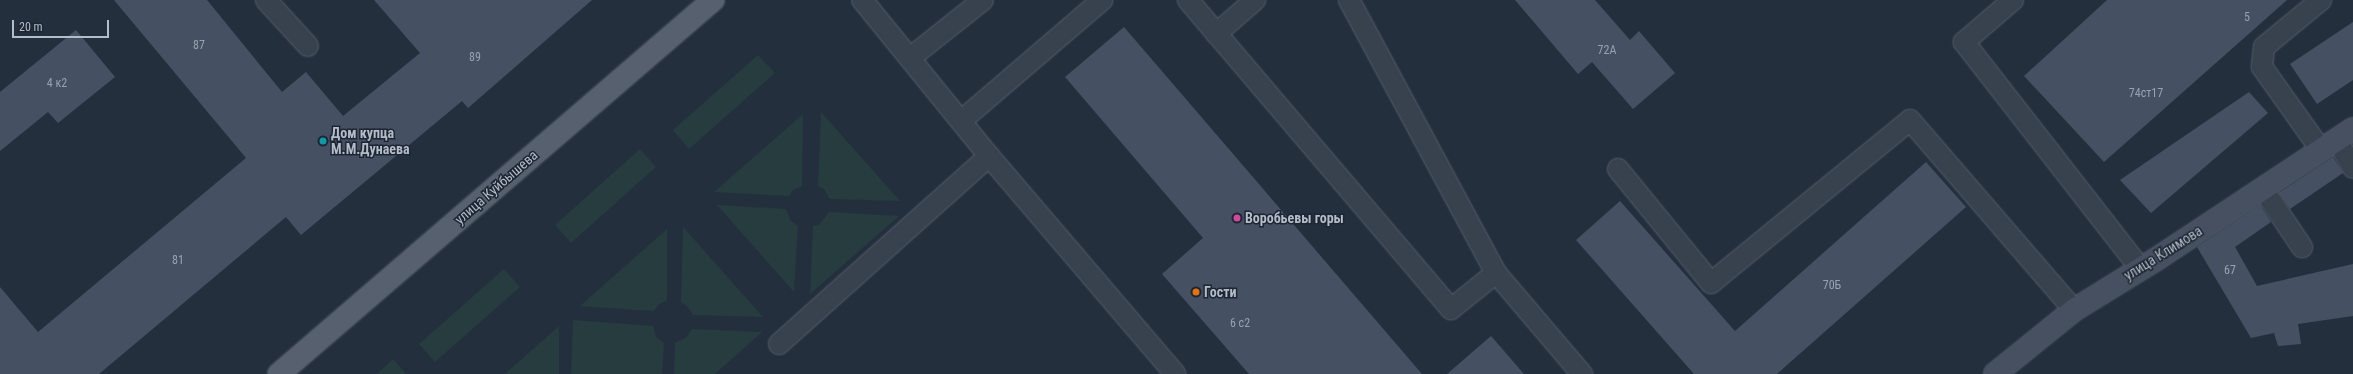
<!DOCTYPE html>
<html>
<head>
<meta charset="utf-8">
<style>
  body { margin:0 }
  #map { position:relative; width:2353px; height:374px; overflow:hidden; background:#242f3e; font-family:"Roboto Condensed",sans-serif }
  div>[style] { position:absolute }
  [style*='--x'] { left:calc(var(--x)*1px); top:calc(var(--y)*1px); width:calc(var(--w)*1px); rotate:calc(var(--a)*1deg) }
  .green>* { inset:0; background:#263c3f }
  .building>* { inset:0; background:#455162 }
  .roads { filter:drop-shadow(0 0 1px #565f6c) drop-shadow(0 0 1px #565f6c) }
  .lane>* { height:20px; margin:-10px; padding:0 10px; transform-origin:10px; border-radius:10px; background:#38414e }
  .secondary>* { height:22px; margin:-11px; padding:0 11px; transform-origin:11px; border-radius:11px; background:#465061 }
  .primary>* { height:22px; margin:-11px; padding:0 11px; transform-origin:11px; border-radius:11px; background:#56606e }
  .dots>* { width:11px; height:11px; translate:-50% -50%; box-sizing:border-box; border:2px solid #1d2633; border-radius:50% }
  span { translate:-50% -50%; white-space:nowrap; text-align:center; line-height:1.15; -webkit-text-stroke:3px #1d2633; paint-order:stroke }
  .number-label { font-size:12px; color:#98a1af }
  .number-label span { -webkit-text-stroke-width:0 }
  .poi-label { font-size:14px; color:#b4bcc9; font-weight:700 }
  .left { translate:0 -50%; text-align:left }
  .street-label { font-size:14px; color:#b4bcc9 }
  .scale { position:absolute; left:12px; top:20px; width:97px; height:18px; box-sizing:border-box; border:2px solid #b4bcc9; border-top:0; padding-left:5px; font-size:12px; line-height:14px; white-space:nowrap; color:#b4bcc9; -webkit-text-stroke:3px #1d2633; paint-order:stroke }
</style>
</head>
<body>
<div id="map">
  <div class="green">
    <div style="clip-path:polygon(758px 55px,775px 73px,689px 149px,673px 130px)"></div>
    <div style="clip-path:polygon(821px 112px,900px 201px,830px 199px,824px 189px,818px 186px)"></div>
    <div style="clip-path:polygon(803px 114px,802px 186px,793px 190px,789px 196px,714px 192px)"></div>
    <div style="clip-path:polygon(640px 149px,656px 167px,571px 243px,555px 225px)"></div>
    <div style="clip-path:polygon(717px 205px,786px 209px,790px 220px,798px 226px,794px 292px)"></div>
    <div style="clip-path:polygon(829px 212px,899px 216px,810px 294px,813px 226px,819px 225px)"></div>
    <div style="clip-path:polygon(683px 227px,763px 317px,693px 315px,687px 306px,681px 302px)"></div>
    <div style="clip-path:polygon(667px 229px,667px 300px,658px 305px,654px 311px,580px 306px)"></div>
    <div style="clip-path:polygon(504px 269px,520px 287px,435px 362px,419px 344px)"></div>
    <div style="clip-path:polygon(573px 320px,653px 326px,656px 337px,664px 343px,662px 374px,571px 374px)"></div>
    <div style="clip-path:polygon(559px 326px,559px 374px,505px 374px)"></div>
    <div style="clip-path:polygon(692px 329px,761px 332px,762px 332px,715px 374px,674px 374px,675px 343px,687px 337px)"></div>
    <div style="clip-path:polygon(393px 359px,406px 374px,377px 374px)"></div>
  </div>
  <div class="building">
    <div style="clip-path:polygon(114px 0,207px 0,282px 92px,306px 72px,343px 116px,420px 53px,374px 0,592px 0,468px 108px,462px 101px,301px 235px,286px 217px,99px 374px,0 374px,0 287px,38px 332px,246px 158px)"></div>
    <div style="clip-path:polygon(1515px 0,1595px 0,1630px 40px,1639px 31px,1675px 73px,1633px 109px,1592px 62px,1578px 74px)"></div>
    <div style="clip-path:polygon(2107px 0,2287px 0,2104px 162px,2024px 76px)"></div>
    <div style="clip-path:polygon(2353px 22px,2353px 80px,2317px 104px,2290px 64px)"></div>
    <div style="clip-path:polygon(1124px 27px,1422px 374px,1249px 374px,1162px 274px,1203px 238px,1065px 77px)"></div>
    <div style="clip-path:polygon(76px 30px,115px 77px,58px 123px,48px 112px,0 151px,0 92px)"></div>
    <div style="clip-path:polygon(2249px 92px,2268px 113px,2151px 213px,2120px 180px)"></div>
    <div style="clip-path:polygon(2333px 157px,2343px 173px,2290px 209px,2279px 193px)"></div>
    <div style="clip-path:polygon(1926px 162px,1966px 207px,1777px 374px,1694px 374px,1576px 240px,1620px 201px,1735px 331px)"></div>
    <div style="clip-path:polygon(2260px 205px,2271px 222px,2235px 247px,2257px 286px,2353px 264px,2353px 316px,2298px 324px,2301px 344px,2278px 346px,2274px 333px,2251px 338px,2197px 247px)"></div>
    <div style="clip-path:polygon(1491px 336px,1524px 374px,1447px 374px)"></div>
  </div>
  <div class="roads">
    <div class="lane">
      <div style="--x:266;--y:0;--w:62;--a:47.6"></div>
      <div style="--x:1188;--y:0;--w:406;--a:49.6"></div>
      <div style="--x:1451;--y:309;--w:58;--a:-38.7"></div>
      <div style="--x:1349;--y:0;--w:310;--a:61.7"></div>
      <div style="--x:1496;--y:273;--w:133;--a:49.6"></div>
      <div style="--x:2013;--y:0;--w:65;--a:139.4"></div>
      <div style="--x:1964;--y:42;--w:288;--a:52.1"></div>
      <div style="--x:2321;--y:0;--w:74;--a:140.5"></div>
      <div style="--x:2264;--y:47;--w:20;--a:96"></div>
      <div style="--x:2262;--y:67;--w:102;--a:54.6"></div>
      <div style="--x:1216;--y:34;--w:52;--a:-41.1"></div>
      <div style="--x:910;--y:58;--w:93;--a:-38.5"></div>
      <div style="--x:961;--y:121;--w:186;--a:-40.6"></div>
      <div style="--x:2337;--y:140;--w:32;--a:60"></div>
      <div style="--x:989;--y:156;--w:287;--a:49.5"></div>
      <div style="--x:1618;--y:169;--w:147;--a:50.8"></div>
      <div style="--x:1711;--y:283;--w:257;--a:-39.3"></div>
      <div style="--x:1910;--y:120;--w:251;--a:49.2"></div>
      <div style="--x:2263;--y:189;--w:70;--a:56.1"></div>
      <div style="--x:779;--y:344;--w:282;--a:-41.8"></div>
      <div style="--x:989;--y:156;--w:201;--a:-129.1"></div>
    </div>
    <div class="secondary">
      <div style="--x:1995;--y:374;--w:102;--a:-39"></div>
      <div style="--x:2074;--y:310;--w:95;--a:-31.7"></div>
      <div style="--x:2155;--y:260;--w:237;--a:-33.5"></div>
    </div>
    <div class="primary">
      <div style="--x:279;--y:374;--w:573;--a:-40.75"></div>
    </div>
  </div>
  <div class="dots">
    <div style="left:323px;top:141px;background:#0f9aa8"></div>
    <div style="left:1237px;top:218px;background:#d1479c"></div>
    <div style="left:1196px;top:292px;background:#e8710a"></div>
  </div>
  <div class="number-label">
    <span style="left:2247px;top:18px">5</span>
    <span style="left:199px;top:46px">87</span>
    <span style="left:1607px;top:51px">72А</span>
    <span style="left:475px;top:58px">89</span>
    <span style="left:57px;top:84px">4 к2</span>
    <span style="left:2146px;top:94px">74ст17</span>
    <span style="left:178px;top:261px">81</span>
    <span style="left:2230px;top:271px">67</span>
    <span style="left:1832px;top:286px">70Б</span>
    <span style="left:1240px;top:324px">6 с2</span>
  </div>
  <div class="poi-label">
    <span class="left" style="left:331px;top:141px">Дом купца<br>М.М.Дунаева</span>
    <span class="left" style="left:1245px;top:218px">Воробьевы горы</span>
    <span class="left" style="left:1204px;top:292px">Гости</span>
  </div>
  <div class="street-label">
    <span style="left:496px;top:187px;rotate:-41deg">улица Куйбышева</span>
    <span style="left:2163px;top:253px;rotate:-32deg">улица Климова</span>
  </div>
  <div class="scale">20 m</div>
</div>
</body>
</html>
